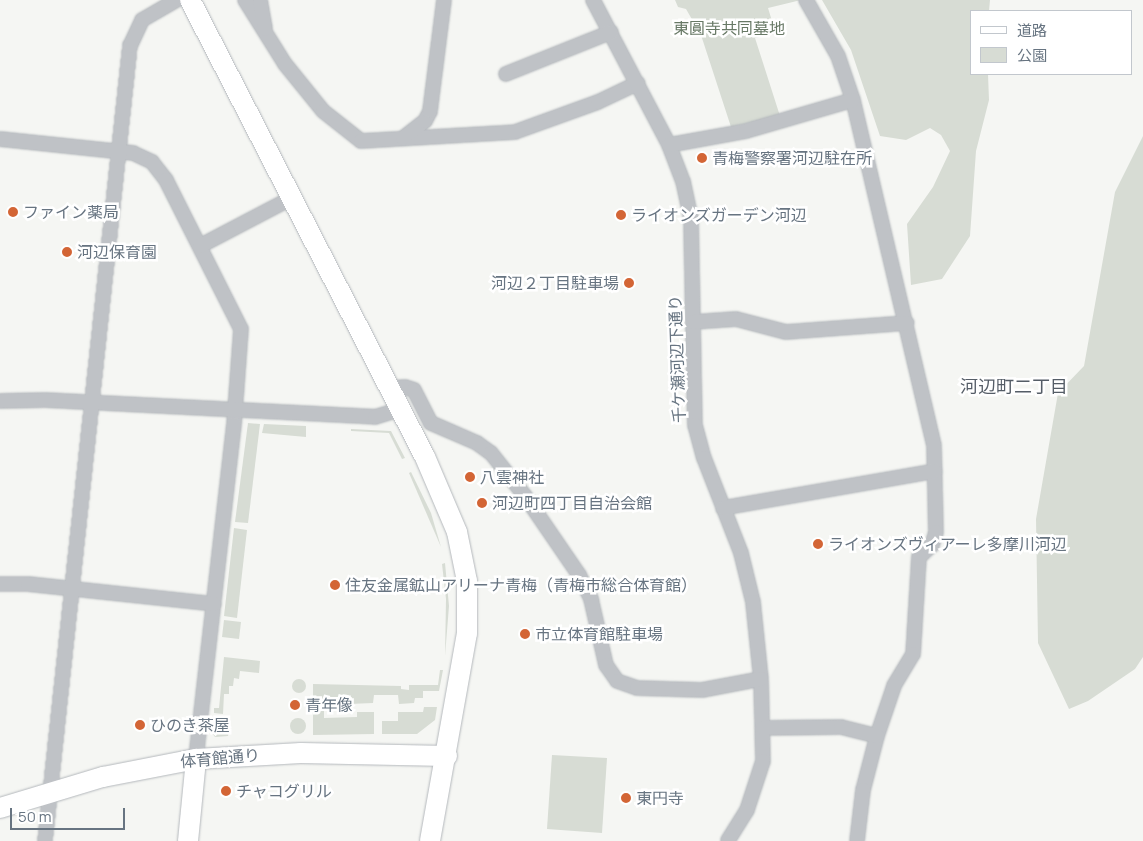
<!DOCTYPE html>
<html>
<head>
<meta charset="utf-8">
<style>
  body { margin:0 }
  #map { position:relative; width:1143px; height:841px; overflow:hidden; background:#f5f6f3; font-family:Manrope,"Noto Sans JP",sans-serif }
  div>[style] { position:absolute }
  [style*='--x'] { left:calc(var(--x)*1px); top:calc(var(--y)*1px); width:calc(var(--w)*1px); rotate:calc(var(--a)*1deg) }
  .green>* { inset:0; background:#d7dcd4 }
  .round { border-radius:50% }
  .roads { filter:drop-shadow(0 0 1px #b4b8bc) drop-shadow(0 0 1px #b4b8bc) }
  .street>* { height:14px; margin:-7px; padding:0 7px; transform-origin:7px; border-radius:7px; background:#bfc2c6 }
  .secondary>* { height:20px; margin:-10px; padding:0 10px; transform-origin:10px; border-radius:10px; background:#fff }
  .dots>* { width:14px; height:14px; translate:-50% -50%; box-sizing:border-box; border:2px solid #fff; border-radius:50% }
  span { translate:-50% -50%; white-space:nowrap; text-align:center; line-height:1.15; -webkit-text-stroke:5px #fff; paint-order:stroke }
  .park-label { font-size:16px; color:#687966 }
  .poi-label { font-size:16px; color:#677481 }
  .left { translate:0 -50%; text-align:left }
  .right { translate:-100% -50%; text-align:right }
  .street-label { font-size:16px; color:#677481 }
  .neighbourhood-label { font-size:18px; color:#555d67 }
  .legend { position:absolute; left:970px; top:10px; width:162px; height:65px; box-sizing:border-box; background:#fff; border:1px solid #c2c7cd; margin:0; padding:6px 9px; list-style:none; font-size:15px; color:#677481 }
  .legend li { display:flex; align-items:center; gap:10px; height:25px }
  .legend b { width:25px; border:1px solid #c2c7cd }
  .scale { position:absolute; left:10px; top:808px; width:115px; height:22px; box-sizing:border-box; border:2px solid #677481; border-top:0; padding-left:6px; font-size:15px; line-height:18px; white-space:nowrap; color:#677481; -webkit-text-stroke:4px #fff; paint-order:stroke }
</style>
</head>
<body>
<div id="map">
  <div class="green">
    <div style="clip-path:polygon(675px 0,801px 0,768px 8px,776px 34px,755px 38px,780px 116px,731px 127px,701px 35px,686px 9px,678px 7px)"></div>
    <div style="clip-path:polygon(822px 0,990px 0,989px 11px,972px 11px,972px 74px,988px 74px,989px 100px,976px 151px,970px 236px,942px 279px,911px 285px,907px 224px,933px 187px,950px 151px,941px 135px,930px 128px,906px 140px,880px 136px,851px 50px)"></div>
    <div style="clip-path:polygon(1143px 136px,1143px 657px,1135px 669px,1088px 701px,1069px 709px,1038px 643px,1036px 519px,1058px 393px,1084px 366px,1115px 192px)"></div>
    <div style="clip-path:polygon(248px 423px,260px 424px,248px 523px,235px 522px)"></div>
    <div style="clip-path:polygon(264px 424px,306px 426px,306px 437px,262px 433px)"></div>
    <div style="clip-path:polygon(351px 429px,391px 431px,405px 458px,402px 459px,389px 433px,351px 431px)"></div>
    <div style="clip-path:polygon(411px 472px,431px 513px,441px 547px,409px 473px)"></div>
    <div style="clip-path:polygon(234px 528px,247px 530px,237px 618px,224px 616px)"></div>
    <div style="clip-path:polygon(445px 563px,449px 606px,445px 656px,446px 599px,442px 564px)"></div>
    <div style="clip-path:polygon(224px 620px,241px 622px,239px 639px,222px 637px)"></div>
    <div style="clip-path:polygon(224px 657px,260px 661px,259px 673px,240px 671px,239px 679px,234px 678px,233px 686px,229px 686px,229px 694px,224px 694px,223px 714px,214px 713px,214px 708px,219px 708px)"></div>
    <div style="clip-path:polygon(440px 670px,443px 670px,439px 691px,423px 691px,423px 698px,415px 698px,414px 703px,399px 704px,398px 695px,374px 695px,373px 703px,349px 704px,349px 709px,332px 709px,332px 700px,313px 700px,313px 684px,401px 686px,401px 689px,409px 690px,409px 685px,438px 685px)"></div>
    <div class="round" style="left:292px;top:679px;width:14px;height:14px"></div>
    <div style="clip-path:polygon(424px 707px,437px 707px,435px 720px,417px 734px,382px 734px,382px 721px,398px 721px,398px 712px,423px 712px)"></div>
    <div style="clip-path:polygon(313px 709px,324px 709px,324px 718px,357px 717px,357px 712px,374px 712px,374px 734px,313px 735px)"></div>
    <div class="round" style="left:290px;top:718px;width:16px;height:16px"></div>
    <div style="clip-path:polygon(213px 722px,221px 723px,221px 727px,229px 731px,228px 736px,215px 737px,212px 733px)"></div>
    <div style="clip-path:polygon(552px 755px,607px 758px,602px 833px,547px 829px)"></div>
  </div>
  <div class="roads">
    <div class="street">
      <div style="--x:245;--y:0;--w:75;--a:58"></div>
      <div style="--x:285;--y:64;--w:60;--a:51"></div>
      <div style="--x:323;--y:111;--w:48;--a:38.3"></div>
      <div style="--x:361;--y:141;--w:154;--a:-3.3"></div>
      <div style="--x:515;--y:132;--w:88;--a:-19.9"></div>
      <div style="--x:598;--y:102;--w:44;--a:-25.4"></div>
      <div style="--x:260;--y:0;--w:29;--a:80"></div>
      <div style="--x:593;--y:0;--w:164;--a:62.3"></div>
      <div style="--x:669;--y:145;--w:39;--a:69"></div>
      <div style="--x:683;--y:181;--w:40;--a:78"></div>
      <div style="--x:691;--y:220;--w:205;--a:88.9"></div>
      <div style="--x:695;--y:425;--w:34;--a:75"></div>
      <div style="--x:704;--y:458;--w:102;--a:68.7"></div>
      <div style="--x:741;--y:553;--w:50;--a:76.2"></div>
      <div style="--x:753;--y:602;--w:77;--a:84.1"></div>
      <div style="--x:761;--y:679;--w:82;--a:88.6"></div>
      <div style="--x:763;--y:761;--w:52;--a:108.1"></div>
      <div style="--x:747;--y:810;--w:36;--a:122"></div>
      <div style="--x:806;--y:0;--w:64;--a:60.3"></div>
      <div style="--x:838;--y:56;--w:46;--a:71.2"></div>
      <div style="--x:853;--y:100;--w:355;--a:76.8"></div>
      <div style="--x:934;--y:446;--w:86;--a:88.7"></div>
      <div style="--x:936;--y:532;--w:14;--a:107"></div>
      <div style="--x:932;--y:545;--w:18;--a:137"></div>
      <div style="--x:919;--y:557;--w:97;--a:93.5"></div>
      <div style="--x:913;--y:654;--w:37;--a:121"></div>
      <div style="--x:894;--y:686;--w:53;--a:108.8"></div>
      <div style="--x:877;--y:736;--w:56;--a:104.5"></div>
      <div style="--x:863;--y:790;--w:51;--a:96.7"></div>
      <div style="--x:506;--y:74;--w:113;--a:-21.8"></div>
      <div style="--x:403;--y:138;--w:28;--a:-38"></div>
      <div style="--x:425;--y:121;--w:11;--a:-63"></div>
      <div style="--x:430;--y:111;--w:112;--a:-82.8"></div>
      <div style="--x:0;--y:139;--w:134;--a:6"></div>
      <div style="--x:133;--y:153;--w:21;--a:25"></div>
      <div style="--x:152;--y:162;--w:23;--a:52"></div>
      <div style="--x:166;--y:180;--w:167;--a:63.3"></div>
      <div style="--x:241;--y:329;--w:95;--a:94.2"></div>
      <div style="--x:234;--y:424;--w:337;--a:96.5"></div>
      <div style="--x:669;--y:145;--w:78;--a:-10.3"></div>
      <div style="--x:746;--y:131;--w:111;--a:-16.2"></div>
      <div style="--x:200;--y:246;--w:104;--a:-27.6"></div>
      <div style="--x:693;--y:322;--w:43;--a:-4"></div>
      <div style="--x:736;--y:319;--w:52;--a:14.6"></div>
      <div style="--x:786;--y:332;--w:121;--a:-4.3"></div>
      <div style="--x:390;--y:388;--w:15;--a:-4"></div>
      <div style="--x:405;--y:387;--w:9;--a:18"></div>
      <div style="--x:414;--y:390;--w:37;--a:63"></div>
      <div style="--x:431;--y:423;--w:50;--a:23.5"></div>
      <div style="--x:477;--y:443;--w:17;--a:36"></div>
      <div style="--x:491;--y:453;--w:55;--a:51.7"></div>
      <div style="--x:525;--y:496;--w:96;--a:55.6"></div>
      <div style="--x:579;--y:575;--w:27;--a:63"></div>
      <div style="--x:591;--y:599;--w:68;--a:77.2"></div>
      <div style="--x:606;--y:665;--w:19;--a:55"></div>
      <div style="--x:617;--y:681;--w:21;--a:19"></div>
      <div style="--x:637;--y:688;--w:65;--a:1.8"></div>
      <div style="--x:702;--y:690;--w:60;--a:-10.6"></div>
      <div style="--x:0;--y:401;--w:45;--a:-1.3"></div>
      <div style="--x:45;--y:400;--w:330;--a:2.9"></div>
      <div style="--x:375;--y:417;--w:27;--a:-17"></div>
      <div style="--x:723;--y:508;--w:215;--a:-9.9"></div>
      <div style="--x:0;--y:584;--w:28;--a:0"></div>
      <div style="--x:28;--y:584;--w:187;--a:6.1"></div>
      <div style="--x:763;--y:728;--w:78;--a:-0.7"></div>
      <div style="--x:841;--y:727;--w:37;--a:14"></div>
      <div style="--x:45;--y:841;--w:800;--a:-83.9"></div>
      <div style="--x:130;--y:46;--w:29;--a:-65"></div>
      <div style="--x:142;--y:20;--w:39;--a:-30"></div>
    </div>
    <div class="secondary">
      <div style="--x:190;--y:0;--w:514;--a:62.79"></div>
      <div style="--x:425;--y:457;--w:82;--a:66.9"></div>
      <div style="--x:457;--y:532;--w:50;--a:78.5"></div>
      <div style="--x:467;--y:581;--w:52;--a:90"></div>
      <div style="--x:467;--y:633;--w:211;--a:100.1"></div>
      <div style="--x:0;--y:808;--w:108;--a:-16.8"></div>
      <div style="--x:103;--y:777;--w:95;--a:-11"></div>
      <div style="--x:196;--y:759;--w:105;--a:-3.3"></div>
      <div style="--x:301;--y:753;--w:146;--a:1.2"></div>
      <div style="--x:188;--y:841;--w:82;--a:-84.4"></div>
    </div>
  </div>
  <div class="dots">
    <div style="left:702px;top:158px;background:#d36535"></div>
    <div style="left:13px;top:212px;background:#d36535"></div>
    <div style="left:621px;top:215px;background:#d36535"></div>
    <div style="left:67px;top:252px;background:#d36535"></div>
    <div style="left:629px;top:283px;background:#d36535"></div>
    <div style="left:470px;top:477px;background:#d36535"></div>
    <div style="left:482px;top:503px;background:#d36535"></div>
    <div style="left:818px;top:544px;background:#d36535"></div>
    <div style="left:335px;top:585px;background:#d36535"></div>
    <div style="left:525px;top:634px;background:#d36535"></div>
    <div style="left:295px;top:705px;background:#d36535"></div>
    <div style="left:140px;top:725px;background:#d36535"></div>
    <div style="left:226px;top:791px;background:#d36535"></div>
    <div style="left:626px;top:798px;background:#d36535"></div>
  </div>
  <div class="park-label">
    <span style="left:729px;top:28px">東圓寺共同墓地</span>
  </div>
  <div class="poi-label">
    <span class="left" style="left:712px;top:158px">青梅警察署河辺駐在所</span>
    <span class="left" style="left:23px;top:212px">ファイン薬局</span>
    <span class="left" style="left:631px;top:215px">ライオンズガーデン河辺</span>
    <span class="left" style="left:77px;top:252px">河辺保育園</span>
    <span class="right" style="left:619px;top:283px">河辺２丁目駐車場</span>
    <span class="left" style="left:480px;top:477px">八雲神社</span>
    <span class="left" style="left:492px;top:503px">河辺町四丁目自治会館</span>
    <span class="left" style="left:828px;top:544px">ライオンズヴィアーレ多摩川河辺</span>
    <span class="left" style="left:345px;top:585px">住友金属鉱山アリーナ青梅（青梅市総合体育館）</span>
    <span class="left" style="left:535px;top:634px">市立体育館駐車場</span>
    <span class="left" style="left:305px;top:705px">青年像</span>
    <span class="left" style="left:150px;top:725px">ひのき茶屋</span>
    <span class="left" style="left:236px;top:791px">チャコグリル</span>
    <span class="left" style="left:636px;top:798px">東円寺</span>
  </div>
  <div class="street-label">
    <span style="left:677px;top:359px;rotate:-92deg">千ケ瀬河辺下通り</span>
    <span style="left:220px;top:758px;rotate:-5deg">体育館通り</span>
  </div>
  <div class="neighbourhood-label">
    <span style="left:1014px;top:386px">河辺町二丁目</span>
  </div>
  <ul class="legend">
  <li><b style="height:6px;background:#fff"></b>道路</li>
  <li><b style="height:14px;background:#d7dcd4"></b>公園</li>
  </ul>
  <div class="scale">50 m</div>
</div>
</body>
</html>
